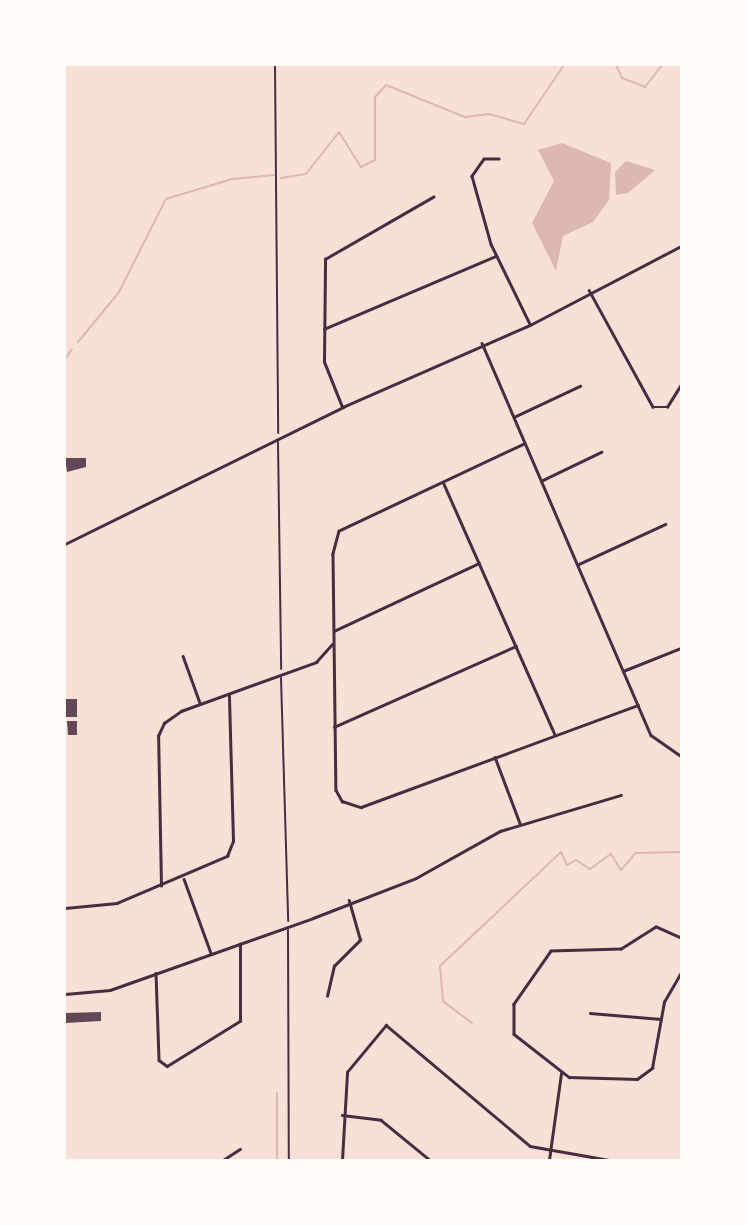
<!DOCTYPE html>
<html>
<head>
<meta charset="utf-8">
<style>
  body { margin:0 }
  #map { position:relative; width:746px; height:1225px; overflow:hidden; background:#f7e1d7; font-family:"Space Grotesk",sans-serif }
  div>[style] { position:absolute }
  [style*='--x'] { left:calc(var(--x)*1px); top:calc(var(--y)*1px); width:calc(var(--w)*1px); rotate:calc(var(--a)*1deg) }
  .water>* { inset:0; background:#dcb8b0 }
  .stream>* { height:2px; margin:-1px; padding:0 1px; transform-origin:1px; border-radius:1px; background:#dcb8b0 }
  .building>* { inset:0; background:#644757 }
  .path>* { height:2px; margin:-1px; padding:0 1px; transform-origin:1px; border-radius:1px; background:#4a2c40 }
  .minor>* { height:2.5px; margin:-1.25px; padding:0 1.25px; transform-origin:1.25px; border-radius:1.25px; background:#4a2c40 }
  span { translate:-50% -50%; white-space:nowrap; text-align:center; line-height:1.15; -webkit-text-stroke:7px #fffaf5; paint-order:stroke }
  .frame { position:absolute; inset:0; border:66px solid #fffaf5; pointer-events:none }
</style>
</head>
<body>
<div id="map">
  <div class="water">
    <div style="clip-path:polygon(562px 143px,611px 163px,609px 200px,593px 222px,563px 236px,556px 271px,532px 223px,554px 181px,538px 150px)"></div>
    <div style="clip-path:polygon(626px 161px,655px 170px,628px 193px,616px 195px,615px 172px)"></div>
  </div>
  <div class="stream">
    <div style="--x:616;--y:65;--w:14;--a:65"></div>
    <div style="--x:622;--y:78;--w:25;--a:21"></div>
    <div style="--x:645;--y:87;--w:28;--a:-52"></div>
    <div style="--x:281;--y:178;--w:25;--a:-9"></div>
    <div style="--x:306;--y:174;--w:53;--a:-51.8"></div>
    <div style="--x:339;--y:132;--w:41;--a:57.8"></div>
    <div style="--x:361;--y:167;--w:16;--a:-27"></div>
    <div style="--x:375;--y:160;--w:63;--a:-90"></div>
    <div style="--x:375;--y:97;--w:16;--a:-47"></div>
    <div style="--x:386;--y:85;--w:85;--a:22.1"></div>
    <div style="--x:465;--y:117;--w:24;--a:-7"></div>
    <div style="--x:489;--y:114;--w:36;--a:16"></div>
    <div style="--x:524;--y:124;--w:71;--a:-55.9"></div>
    <div style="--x:78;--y:342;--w:65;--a:-50.6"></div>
    <div style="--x:119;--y:292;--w:104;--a:-63.2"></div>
    <div style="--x:166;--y:199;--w:69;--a:-16.9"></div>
    <div style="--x:232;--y:179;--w:42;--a:-5.4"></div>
    <div style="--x:65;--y:359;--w:12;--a:-55"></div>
    <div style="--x:472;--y:1023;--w:36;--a:-143"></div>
    <div style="--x:443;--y:1001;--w:35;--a:-95"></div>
    <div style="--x:440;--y:966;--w:166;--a:-43.3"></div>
    <div style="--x:561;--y:852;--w:14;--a:65"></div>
    <div style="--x:567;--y:865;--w:10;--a:-29"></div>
    <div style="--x:576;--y:860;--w:17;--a:33"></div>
    <div style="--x:590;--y:869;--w:26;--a:-36"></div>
    <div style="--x:611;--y:854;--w:19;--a:58"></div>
    <div style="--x:621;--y:870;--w:23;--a:-49"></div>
    <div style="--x:636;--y:853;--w:45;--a:-1.3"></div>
    <div style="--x:277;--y:1093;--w:67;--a:90"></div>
  </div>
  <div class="building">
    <div style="clip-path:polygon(65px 458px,86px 458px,86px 467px,67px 472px)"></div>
    <div style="clip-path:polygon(66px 699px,77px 699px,77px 717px,66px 717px)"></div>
    <div style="clip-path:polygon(67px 721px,77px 721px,77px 735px,68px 735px)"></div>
    <div style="clip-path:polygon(101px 1012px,101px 1021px,66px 1023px,66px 1013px)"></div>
  </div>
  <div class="path">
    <div style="--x:275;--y:65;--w:368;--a:89.5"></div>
    <div style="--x:278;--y:442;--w:227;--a:89.2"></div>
    <div style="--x:281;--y:678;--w:243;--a:88.3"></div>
    <div style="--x:288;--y:930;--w:230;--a:89.8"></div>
  </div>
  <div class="minor">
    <div style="--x:499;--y:159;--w:15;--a:180"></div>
    <div style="--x:484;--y:159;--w:21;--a:125"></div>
    <div style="--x:472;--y:176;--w:71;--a:74.4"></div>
    <div style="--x:491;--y:244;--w:89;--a:64"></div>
    <div style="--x:589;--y:290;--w:133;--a:61.3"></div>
    <div style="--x:653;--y:407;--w:14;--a:0"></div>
    <div style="--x:667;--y:407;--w:26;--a:-58"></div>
    <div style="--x:324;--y:329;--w:187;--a:-23"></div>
    <div style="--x:482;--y:343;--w:427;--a:66.7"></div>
    <div style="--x:651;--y:735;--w:37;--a:35"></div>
    <div style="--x:342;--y:407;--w:48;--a:-111.8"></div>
    <div style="--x:324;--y:362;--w:103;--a:-89.4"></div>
    <div style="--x:325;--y:259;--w:125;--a:-29.9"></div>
    <div style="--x:514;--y:417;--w:73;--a:-25.2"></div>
    <div style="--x:524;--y:444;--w:204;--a:154.8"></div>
    <div style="--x:339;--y:531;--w:24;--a:105"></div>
    <div style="--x:333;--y:554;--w:236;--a:89.3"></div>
    <div style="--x:336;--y:790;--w:13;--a:61"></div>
    <div style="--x:342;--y:801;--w:20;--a:18"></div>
    <div style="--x:361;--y:807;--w:295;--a:-20.2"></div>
    <div style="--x:541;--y:481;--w:67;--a:-25.8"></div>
    <div style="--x:444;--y:484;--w:274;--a:66.1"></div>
    <div style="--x:65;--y:544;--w:310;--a:-26.2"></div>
    <div style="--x:343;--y:407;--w:204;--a:-23.7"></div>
    <div style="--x:530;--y:325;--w:170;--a:-27.6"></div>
    <div style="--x:579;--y:564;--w:95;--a:-24.9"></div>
    <div style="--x:334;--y:631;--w:160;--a:-25.1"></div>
    <div style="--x:183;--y:656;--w:50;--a:70.1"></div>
    <div style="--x:623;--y:671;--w:62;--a:-21.6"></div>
    <div style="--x:334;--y:727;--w:199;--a:-24"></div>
    <div style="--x:495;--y:757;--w:71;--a:69.3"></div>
    <div style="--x:184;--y:879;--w:79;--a:70"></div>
    <div style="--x:161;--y:886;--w:150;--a:-91.1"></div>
    <div style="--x:158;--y:736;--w:14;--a:-65"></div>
    <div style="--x:164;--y:723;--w:21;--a:-35"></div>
    <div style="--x:181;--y:711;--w:144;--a:-19.9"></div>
    <div style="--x:316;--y:662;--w:24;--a:-48"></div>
    <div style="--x:65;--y:908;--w:52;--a:-5.5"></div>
    <div style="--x:117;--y:903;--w:120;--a:-23.1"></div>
    <div style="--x:227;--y:856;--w:16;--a:-68"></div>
    <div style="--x:233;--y:841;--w:146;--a:-91.6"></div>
    <div style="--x:681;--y:938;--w:27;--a:-156"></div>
    <div style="--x:656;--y:927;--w:41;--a:147.8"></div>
    <div style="--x:621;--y:949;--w:70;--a:178.4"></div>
    <div style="--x:551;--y:951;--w:65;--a:124.9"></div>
    <div style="--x:514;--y:1004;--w:30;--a:90"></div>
    <div style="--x:514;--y:1034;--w:70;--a:38"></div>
    <div style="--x:569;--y:1077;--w:68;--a:1.7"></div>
    <div style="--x:637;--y:1079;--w:19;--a:-36"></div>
    <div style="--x:652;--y:1068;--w:67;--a:-79.7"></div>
    <div style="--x:664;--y:1002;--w:34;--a:-60"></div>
    <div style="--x:156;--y:973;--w:87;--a:88"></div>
    <div style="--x:159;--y:1060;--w:10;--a:37"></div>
    <div style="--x:167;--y:1066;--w:86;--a:-31.7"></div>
    <div style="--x:240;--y:1021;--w:77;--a:-90"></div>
    <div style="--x:65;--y:994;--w:45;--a:-5.1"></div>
    <div style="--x:110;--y:990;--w:215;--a:-19.5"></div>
    <div style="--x:313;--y:918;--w:110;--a:-21.2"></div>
    <div style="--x:416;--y:878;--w:96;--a:-29.2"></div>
    <div style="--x:500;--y:831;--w:126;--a:-16.6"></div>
    <div style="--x:327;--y:996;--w:31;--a:-77"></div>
    <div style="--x:334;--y:966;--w:37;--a:-45"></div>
    <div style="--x:360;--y:940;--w:41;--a:-105.8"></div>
    <div style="--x:590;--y:1013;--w:71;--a:4.8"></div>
    <div style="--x:342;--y:1115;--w:39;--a:7"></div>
    <div style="--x:381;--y:1120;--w:63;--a:39.2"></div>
    <div style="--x:223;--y:1160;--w:20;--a:-33"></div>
    <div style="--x:342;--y:1160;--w:88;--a:-86.7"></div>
    <div style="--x:347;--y:1072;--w:61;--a:-50.3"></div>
    <div style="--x:386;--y:1025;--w:188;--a:40"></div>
    <div style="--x:530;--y:1146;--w:80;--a:10"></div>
    <div style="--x:549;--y:1160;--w:88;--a:-82.1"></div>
  </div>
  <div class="frame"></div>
</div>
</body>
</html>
